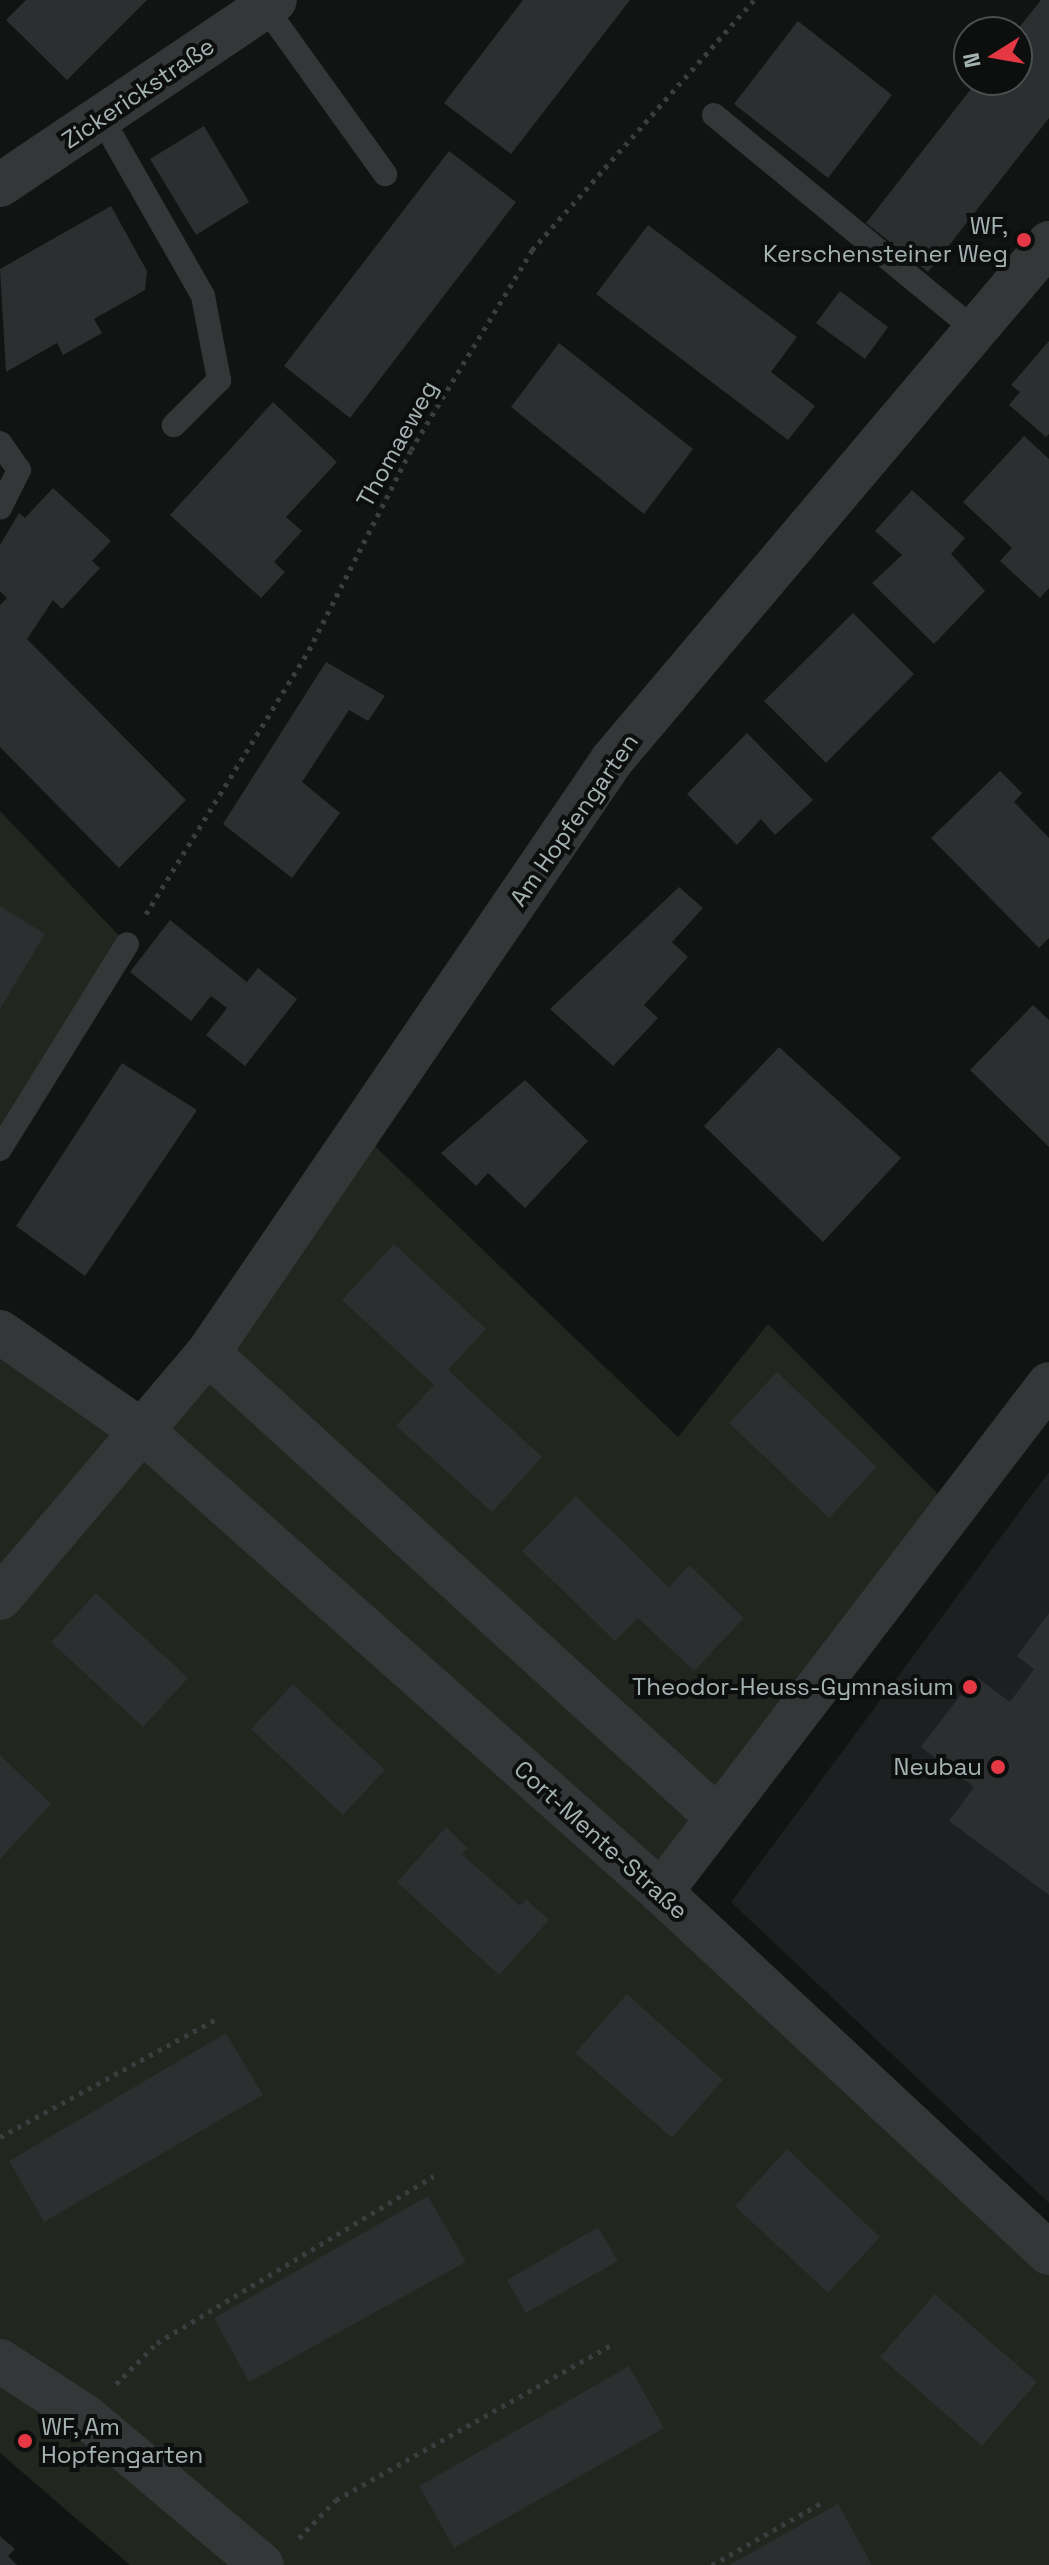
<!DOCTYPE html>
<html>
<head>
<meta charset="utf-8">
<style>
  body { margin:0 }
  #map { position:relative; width:1049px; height:2565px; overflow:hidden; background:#121313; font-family:"Space Grotesk",sans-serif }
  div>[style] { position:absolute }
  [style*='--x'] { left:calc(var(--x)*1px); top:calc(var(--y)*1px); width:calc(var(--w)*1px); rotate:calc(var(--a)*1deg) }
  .built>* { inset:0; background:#1e1f20 }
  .green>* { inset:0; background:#22261e }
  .building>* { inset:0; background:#2d2e2f }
  .path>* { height:5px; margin-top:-2.5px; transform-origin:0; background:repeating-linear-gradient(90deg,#393f3f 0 4px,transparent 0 10px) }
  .service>* { height:24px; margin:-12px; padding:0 12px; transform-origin:12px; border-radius:12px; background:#333738 }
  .minor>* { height:44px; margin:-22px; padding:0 22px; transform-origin:22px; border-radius:22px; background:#333738 }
  .dots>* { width:22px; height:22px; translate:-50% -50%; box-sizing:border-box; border:4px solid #0d0e0e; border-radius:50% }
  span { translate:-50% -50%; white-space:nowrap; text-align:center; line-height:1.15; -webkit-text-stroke:8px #0d0e0e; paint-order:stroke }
  .street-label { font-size:24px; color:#a4b3b2 }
  .poi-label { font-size:24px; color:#a4b3b2 }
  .right { translate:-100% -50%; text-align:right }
  .left { translate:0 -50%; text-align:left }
  .north { position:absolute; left:953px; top:16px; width:80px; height:80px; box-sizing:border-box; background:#0d0e0e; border:2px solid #495050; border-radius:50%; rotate:259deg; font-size:22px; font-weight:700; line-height:32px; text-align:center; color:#a4b3b2 }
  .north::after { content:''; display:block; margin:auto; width:28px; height:36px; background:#e43945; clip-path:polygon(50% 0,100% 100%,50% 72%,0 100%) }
</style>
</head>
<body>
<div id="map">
  <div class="built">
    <div style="clip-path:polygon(1049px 1472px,1049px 2203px,731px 1902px)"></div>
  </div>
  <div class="green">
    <div style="clip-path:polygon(0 811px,127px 944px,0 1149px)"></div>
    <div style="clip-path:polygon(359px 1131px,678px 1437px,768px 1324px,954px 1510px,661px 1892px,1049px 2253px,1049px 2565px,130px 2565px,0 2453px,0 1339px,129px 1440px)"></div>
  </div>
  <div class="building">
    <div style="clip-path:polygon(26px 0,147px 0,67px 80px,6px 20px)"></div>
    <div style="clip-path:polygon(523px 0,630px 0,511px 154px,444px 103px)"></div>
    <div style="clip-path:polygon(1041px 0,1049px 0,1049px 118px,928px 272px,866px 223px,978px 80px,1017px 80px,1017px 30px)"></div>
    <div style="clip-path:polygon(798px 21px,892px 95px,828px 178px,734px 104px)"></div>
    <div style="clip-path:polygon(204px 126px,249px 202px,196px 235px,150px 159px)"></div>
    <div style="clip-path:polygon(449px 151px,516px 202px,350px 418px,284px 366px)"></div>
    <div style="clip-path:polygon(111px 206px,147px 271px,145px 290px,94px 319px,102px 333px,63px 355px,57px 343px,6px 372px,0 269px)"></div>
    <div style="clip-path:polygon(648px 225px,797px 337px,771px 372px,815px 406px,788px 440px,596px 294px)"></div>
    <div style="clip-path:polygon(840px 291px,888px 327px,865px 359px,816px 323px)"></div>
    <div style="clip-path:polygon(1049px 341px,1049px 434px,1046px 437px,1009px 405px,1020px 392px,1011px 385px)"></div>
    <div style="clip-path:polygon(559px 343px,693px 449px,644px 514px,511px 407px)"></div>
    <div style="clip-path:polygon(273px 402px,337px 462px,286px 517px,302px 531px,274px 562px,285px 572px,261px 598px,170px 515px)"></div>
    <div style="clip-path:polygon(1024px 436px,1049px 459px,1049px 588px,1040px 598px,1000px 561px,1012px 548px,963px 502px)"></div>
    <div style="clip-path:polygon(53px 488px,111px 541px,92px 561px,100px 568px,62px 609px,53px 600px,27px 639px,186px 800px,119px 868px,0 747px,0 605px,7px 598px,0 591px,0 545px,19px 513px,25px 518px)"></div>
    <div style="clip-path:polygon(912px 490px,965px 538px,951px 554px,985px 591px,934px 644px,872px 583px,902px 555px,875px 531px)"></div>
    <div style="clip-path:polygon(853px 613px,914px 674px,826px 763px,764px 701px)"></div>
    <div style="clip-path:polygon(326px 662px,385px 696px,368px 721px,349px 710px,302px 782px,340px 813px,292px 878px,223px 824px)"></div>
    <div style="clip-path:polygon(747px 733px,813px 800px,775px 835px,761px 819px,737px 845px,687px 794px)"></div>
    <div style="clip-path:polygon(1000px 771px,1022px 793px,1014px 802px,1049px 838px,1049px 938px,1039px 948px,931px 838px)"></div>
    <div style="clip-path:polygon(679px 887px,703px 908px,672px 942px,688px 957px,644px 1005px,658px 1018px,613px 1066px,550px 1009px)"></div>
    <div style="clip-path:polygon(0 906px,45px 934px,0 1009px)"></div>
    <div style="clip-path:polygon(170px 920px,247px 982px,258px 968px,297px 999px,245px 1066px,206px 1035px,227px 1008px,211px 996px,191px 1021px,130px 972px)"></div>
    <div style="clip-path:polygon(1033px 1005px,1049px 1020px,1049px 1147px,970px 1070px)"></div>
    <div style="clip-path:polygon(779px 1047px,901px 1158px,823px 1242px,704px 1126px)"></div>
    <div style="clip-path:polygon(122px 1063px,197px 1110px,85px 1276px,16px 1226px)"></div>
    <div style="clip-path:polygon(525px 1080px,588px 1141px,525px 1208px,488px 1173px,476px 1186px,441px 1153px)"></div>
    <div style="clip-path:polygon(394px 1244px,486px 1329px,448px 1370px,542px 1457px,492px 1512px,396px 1426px,434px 1385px,342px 1300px)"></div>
    <div style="clip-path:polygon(777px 1372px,877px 1467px,829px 1518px,729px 1423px)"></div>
    <div style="clip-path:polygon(576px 1496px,669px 1587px,689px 1565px,744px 1618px,694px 1671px,638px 1618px,615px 1641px,522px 1551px)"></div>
    <div style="clip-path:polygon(96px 1593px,188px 1678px,143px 1727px,51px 1642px)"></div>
    <div style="clip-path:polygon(1049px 1613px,1049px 1895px,949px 1821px,974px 1787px,921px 1747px,975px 1676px,1010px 1702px,1034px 1669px,1017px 1656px)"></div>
    <div style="clip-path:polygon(293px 1684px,385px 1770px,343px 1815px,251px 1729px)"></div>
    <div style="clip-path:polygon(0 1755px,51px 1804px,0 1859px)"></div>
    <div style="clip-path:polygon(446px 1827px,468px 1848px,462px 1854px,520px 1906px,526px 1899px,549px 1920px,499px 1975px,397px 1882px)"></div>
    <div style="clip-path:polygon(627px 1994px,723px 2080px,672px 2138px,575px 2053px)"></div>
    <div style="clip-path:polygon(226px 2033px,263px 2095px,44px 2222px,9px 2161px)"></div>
    <div style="clip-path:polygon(787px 2149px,880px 2237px,828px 2293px,735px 2206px)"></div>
    <div style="clip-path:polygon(428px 2196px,466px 2262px,249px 2382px,214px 2318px)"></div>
    <div style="clip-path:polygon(598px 2227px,618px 2261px,526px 2313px,507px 2280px)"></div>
    <div style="clip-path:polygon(935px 2294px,1037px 2382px,982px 2446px,880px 2357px)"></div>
    <div style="clip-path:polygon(629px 2366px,664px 2428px,454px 2548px,419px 2486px)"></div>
    <div style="clip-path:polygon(838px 2504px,872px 2565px,729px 2565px)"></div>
    <div style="clip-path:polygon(0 2536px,15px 2549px,8px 2556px,17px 2565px,0 2565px)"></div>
  </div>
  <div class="path">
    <div style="--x:146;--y:914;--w:310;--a:-58.3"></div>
    <div style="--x:309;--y:650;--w:225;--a:-63"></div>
    <div style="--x:411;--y:450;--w:234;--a:-58.8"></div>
    <div style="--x:532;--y:250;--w:334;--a:-48.4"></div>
    <div style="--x:0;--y:2137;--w:248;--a:-28.6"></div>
    <div style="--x:116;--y:2384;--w:58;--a:-45"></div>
    <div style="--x:157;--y:2343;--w:323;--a:-31.1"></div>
    <div style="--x:299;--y:2538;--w:53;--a:-45.8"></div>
    <div style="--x:336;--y:2500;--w:320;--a:-29.4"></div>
    <div style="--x:712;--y:2565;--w:128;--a:-29.6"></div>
  </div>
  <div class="service">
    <div style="--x:265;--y:7;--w:206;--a:54.3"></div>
    <div style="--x:714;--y:115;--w:338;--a:39.5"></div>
    <div style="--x:101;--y:117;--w:206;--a:60.3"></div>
    <div style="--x:203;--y:296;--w:86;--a:79.2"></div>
    <div style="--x:219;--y:380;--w:64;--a:135"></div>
    <div style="--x:0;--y:443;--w:33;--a:55"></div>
    <div style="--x:19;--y:470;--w:42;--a:116.6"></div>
    <div style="--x:0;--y:1149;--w:241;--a:-58.2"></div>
  </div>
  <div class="minor">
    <div style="--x:0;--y:185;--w:331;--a:-33.9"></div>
    <div style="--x:0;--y:1332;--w:178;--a:34.9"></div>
    <div style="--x:146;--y:1434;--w:689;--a:41.65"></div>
    <div style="--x:661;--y:1892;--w:530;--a:42.94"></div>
    <div style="--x:208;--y:1353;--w:690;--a:42.36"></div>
    <div style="--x:0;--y:1598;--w:321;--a:-49.7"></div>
    <div style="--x:208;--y:1353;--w:718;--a:-55.73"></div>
    <div style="--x:612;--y:760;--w:677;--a:-49.79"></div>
    <div style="--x:661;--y:1892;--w:639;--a:-52.63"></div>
    <div style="--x:0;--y:2361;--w:101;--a:32.9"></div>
    <div style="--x:85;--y:2416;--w:231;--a:40.1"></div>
  </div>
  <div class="dots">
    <div style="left:1024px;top:240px;background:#e43945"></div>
    <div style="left:970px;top:1687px;background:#e43945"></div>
    <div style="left:998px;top:1767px;background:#e43945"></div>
    <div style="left:25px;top:2441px;background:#e43945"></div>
  </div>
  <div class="street-label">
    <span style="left:138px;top:93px;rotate:-34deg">Zickerickstraße</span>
    <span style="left:397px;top:444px;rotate:-61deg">Thomaeweg</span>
    <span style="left:574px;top:820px;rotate:-55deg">Am Hopfengarten</span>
    <span style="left:601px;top:1840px;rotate:42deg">Cort-Mente-Straße</span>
  </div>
  <div class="poi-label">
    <span class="right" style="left:1008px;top:240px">WF,<br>Kerschensteiner Weg</span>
    <span class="right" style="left:954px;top:1687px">Theodor-Heuss-Gymnasium</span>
    <span class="right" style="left:982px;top:1767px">Neubau</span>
    <span class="left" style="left:41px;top:2441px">WF, Am<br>Hopfengarten</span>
  </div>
  <div class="north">N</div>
</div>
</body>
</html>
